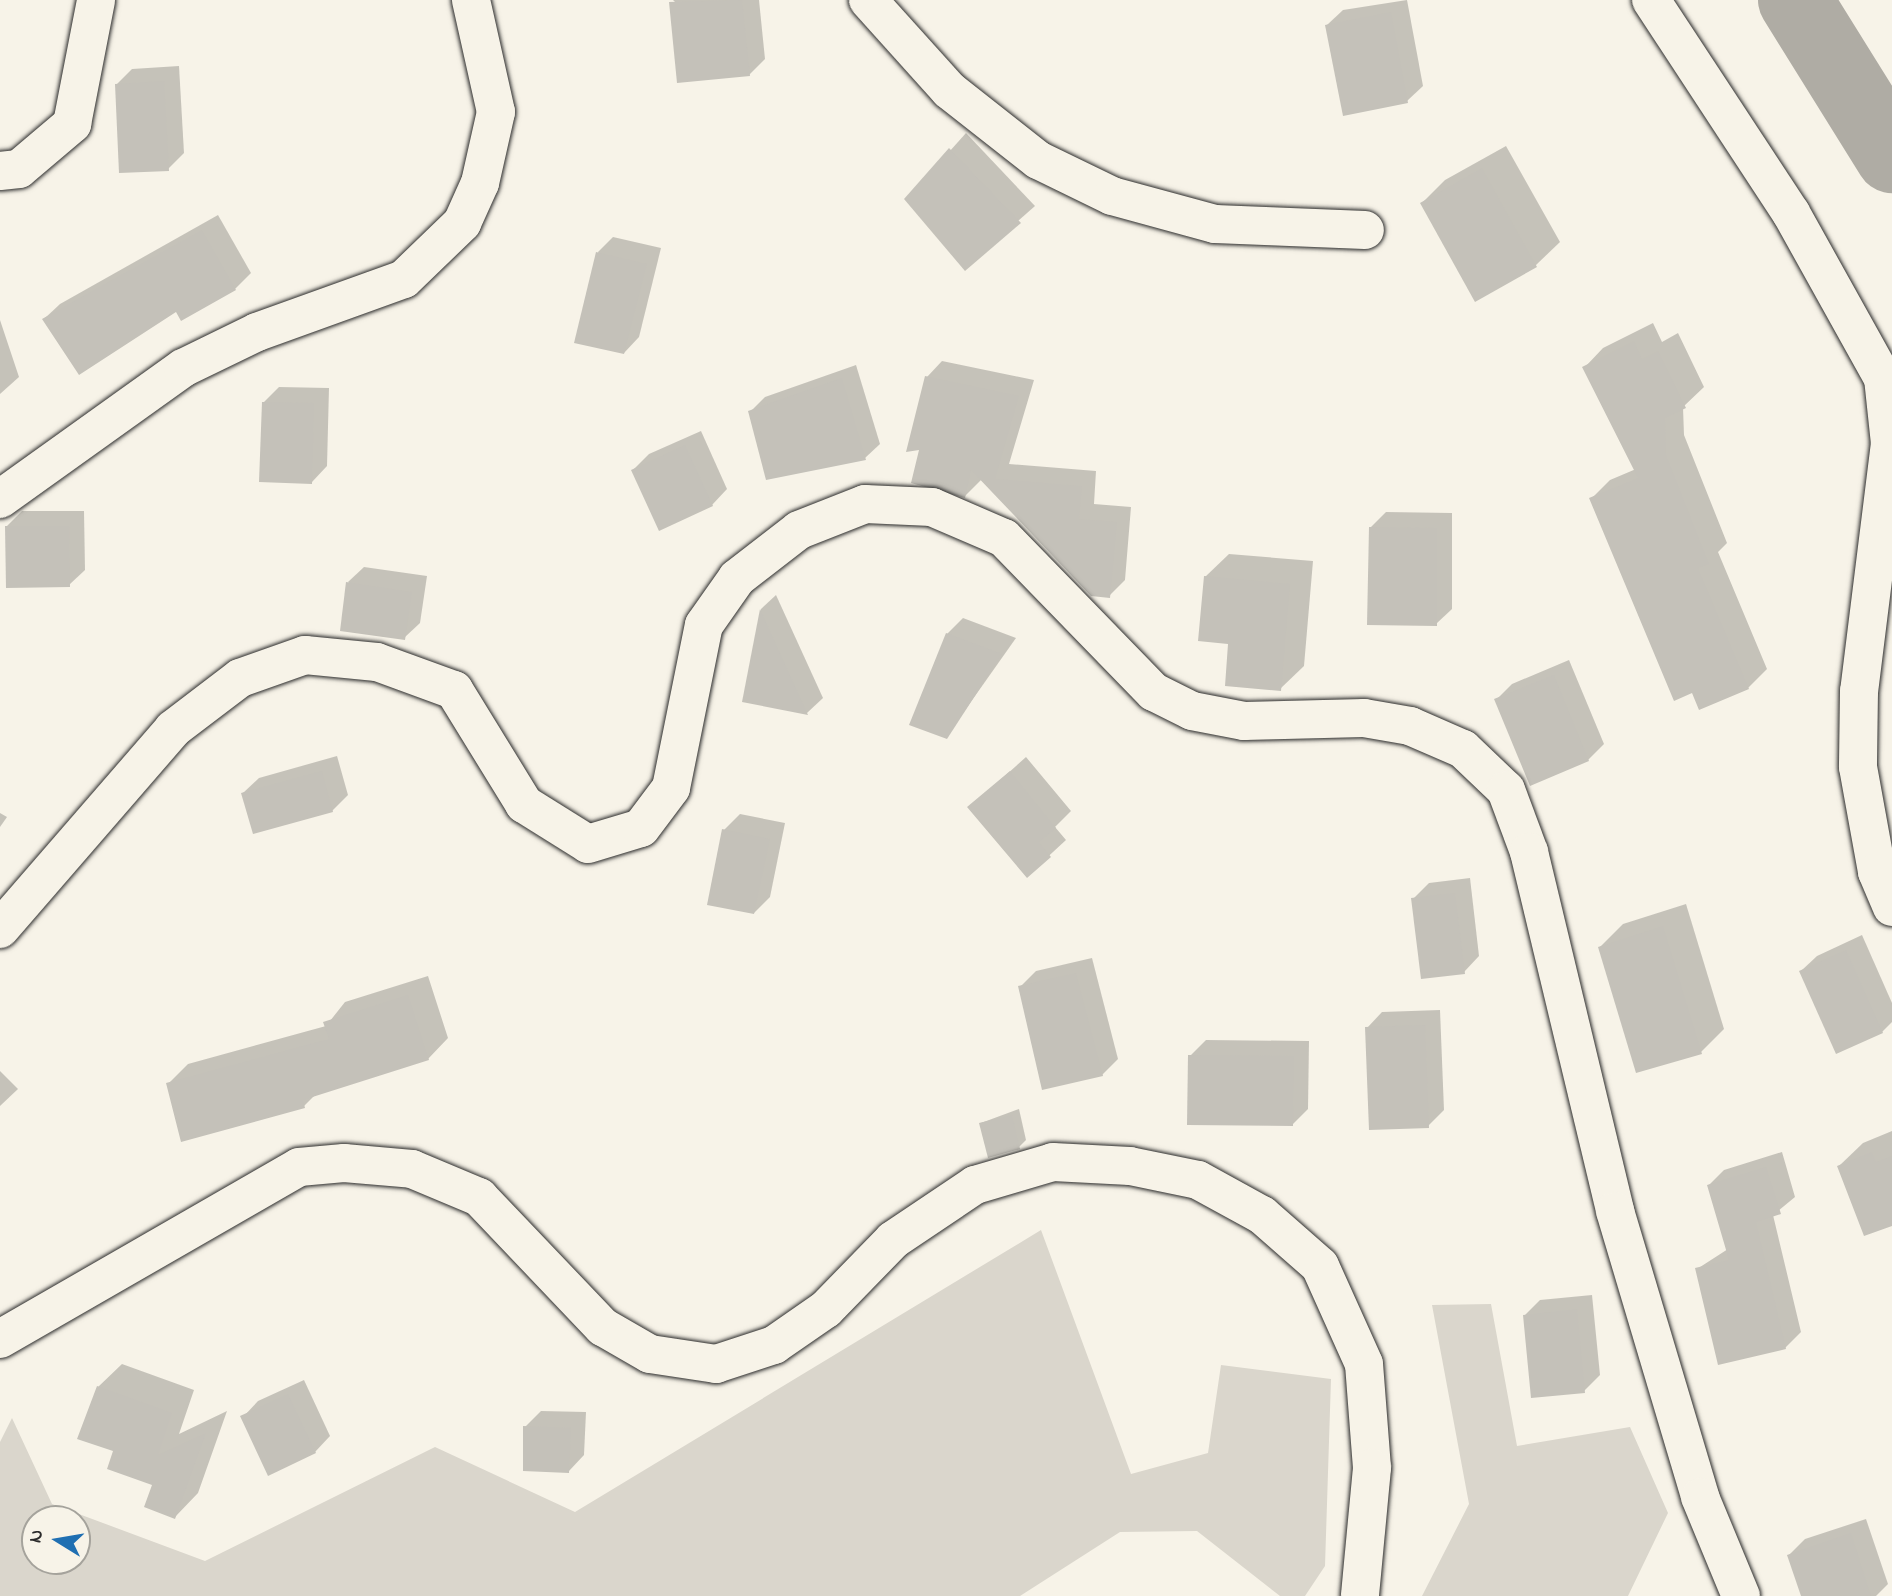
<!DOCTYPE html>
<html>
<head>
<meta charset="utf-8">
<style>
  body { margin:0 }
  #map { position:relative; width:1892px; height:1596px; overflow:hidden; background:#f7f3e8; font-family:"Indie Flower",sans-serif }
  div>[style] { position:absolute }
  [style*='--x'] { left:calc(var(--x)*1px); top:calc(var(--y)*1px); width:calc(var(--w)*1px); rotate:calc(var(--a)*1deg) }
  .green>* { inset:0; background:#dad6cc }
  .shadow>* { inset:0; background:#0003 }
  .river>* { height:74px; margin:-37px; padding:0 37px; transform-origin:37px; border-radius:37px; background:#afaca4 }
  .building>* { inset:0; background:#c4c1b9 }
  .roads { filter:drop-shadow(0 0 2px #2b2b2b) drop-shadow(0 0 2px #2b2b2b) }
  .minor>* { height:38px; margin:-19px; padding:0 19px; transform-origin:19px; border-radius:19px; background:#f7f3e8 }
  .tertiary>* { height:38px; margin:-19px; padding:0 19px; transform-origin:19px; border-radius:19px; background:#f7f3e8 }
  span { translate:-50% -50%; white-space:nowrap; text-align:center; line-height:1.15; -webkit-text-stroke:6px #f7f3e8; paint-order:stroke }
  .north { position:absolute; left:21px; top:1505px; width:70px; height:70px; box-sizing:border-box; background:#f7f3e8; border:2px solid #a5a39c; border-radius:50%; rotate:281deg; font-size:19px; font-weight:700; line-height:28px; text-align:center; color:#2b2b2b }
  .north::after { content:''; display:block; margin:auto; width:24px; height:32px; background:#1f6fb2; clip-path:polygon(50% 0,100% 100%,50% 72%,0 100%) }
</style>
</head>
<body>
<div id="map">
  <div class="green">
    <div style="clip-path:polygon(evenodd,1041px 1230px,1131px 1474px,1208px 1453px,1221px 1365px,1331px 1379px,1325px 1566px,1305px 1596px,1280px 1596px,1197px 1531px,1120px 1532px,1020px 1596px,0 1596px,0 1442px,12px 1418px,52px 1504px,205px 1561px,435px 1447px,575px 1512px,1041px 1230px,77px 1519px,77px 1561px,35px 1561px,35px 1519px,77px 1519px)"></div>
    <div style="clip-path:polygon(1491px 1304px,1517px 1446px,1630px 1427px,1668px 1513px,1628px 1596px,1422px 1596px,1469px 1504px,1432px 1305px)"></div>
  </div>
  <div class="shadow">
    <div style="clip-path:polygon(673px 0,759px 0,765px 59px,749px 75px)"></div>
    <div style="clip-path:polygon(1407px 0,1423px 86px,1407px 101px,1327px 25px,1343px 10px)"></div>
    <div style="clip-path:polygon(179px 66px,184px 153px,168px 169px,116px 85px,132px 69px)"></div>
    <div style="clip-path:polygon(966px 133px,1035px 206px,965px 268px,907px 199px)"></div>
    <div style="clip-path:polygon(1506px 146px,1560px 242px,1536px 265px,1476px 300px,1422px 203px,1445px 180px)"></div>
    <div style="clip-path:polygon(218px 215px,251px 273px,235px 289px,176px 310px,44px 319px,60px 304px)"></div>
    <div style="clip-path:polygon(613px 237px,661px 248px,639px 337px,624px 353px,598px 252px)"></div>
    <div style="clip-path:polygon(0 320px,19px 377px,0 394px)"></div>
    <div style="clip-path:polygon(1653px 323px,1662px 342px,1678px 333px,1704px 387px,1683px 407px,1684px 435px,1727px 543px,1718px 552px,1767px 669px,1748px 688px,1591px 499px,1610px 480px,1636px 469px,1585px 367px,1603px 348px)"></div>
    <div style="clip-path:polygon(942px 361px,1034px 380px,1009px 464px,1096px 471px,1094px 504px,1131px 507px,1125px 580px,1109px 596px,982px 479px,965px 496px,921px 448px,927px 377px)"></div>
    <div style="clip-path:polygon(856px 365px,880px 444px,865px 458px,750px 412px,765px 397px)"></div>
    <div style="clip-path:polygon(279px 387px,329px 388px,327px 466px,312px 482px,263px 403px)"></div>
    <div style="clip-path:polygon(701px 431px,727px 489px,712px 505px,633px 470px,649px 454px)"></div>
    <div style="clip-path:polygon(22px 511px,84px 511px,85px 570px,69px 585px,6px 527px)"></div>
    <div style="clip-path:polygon(1386px 512px,1452px 513px,1452px 609px,1436px 624px,1370px 528px)"></div>
    <div style="clip-path:polygon(1229px 554px,1313px 561px,1304px 666px,1280px 689px,1230px 642px,1205px 577px)"></div>
    <div style="clip-path:polygon(364px 567px,427px 576px,420px 623px,404px 638px,348px 582px)"></div>
    <div style="clip-path:polygon(776px 595px,823px 698px,807px 713px,744px 701px,761px 609px)"></div>
    <div style="clip-path:polygon(963px 618px,1016px 638px,946px 737px,947px 634px)"></div>
    <div style="clip-path:polygon(1569px 660px,1604px 744px,1588px 760px,1496px 700px,1512px 684px)"></div>
    <div style="clip-path:polygon(337px 756px,348px 795px,332px 811px,243px 793px,259px 778px)"></div>
    <div style="clip-path:polygon(1026px 757px,1071px 811px,1055px 827px,1066px 840px,1027px 876px,970px 807px)"></div>
    <div style="clip-path:polygon(0 813px,7px 817px,0 827px)"></div>
    <div style="clip-path:polygon(740px 814px,785px 823px,770px 897px,754px 913px,724px 830px)"></div>
    <div style="clip-path:polygon(1470px 878px,1479px 956px,1464px 972px,1413px 899px,1429px 883px)"></div>
    <div style="clip-path:polygon(1686px 904px,1724px 1029px,1701px 1052px,1600px 947px,1623px 924px)"></div>
    <div style="clip-path:polygon(1862px 935px,1892px 1003px,1892px 1022px,1882px 1032px,1801px 971px,1817px 956px)"></div>
    <div style="clip-path:polygon(1092px 958px,1118px 1059px,1102px 1075px,1020px 987px,1036px 971px)"></div>
    <div style="clip-path:polygon(428px 976px,448px 1038px,428px 1059px,316px 1094px,304px 1106px,168px 1084px,188px 1064px,326px 1026px,345px 1002px)"></div>
    <div style="clip-path:polygon(1440px 1010px,1444px 1110px,1428px 1126px,1367px 1028px,1382px 1012px)"></div>
    <div style="clip-path:polygon(1206px 1040px,1309px 1041px,1308px 1109px,1293px 1124px,1190px 1056px)"></div>
    <div style="clip-path:polygon(0 1071px,18px 1089px,0 1106px)"></div>
    <div style="clip-path:polygon(1019px 1109px,1026px 1140px,1019px 1147px,981px 1123px)"></div>
    <div style="clip-path:polygon(1892px 1131px,1892px 1224px,1839px 1166px,1863px 1143px)"></div>
    <div style="clip-path:polygon(1782px 1152px,1795px 1197px,1773px 1215px,1801px 1332px,1785px 1348px,1697px 1269px,1728px 1249px,1708px 1186px,1724px 1170px)"></div>
    <div style="clip-path:polygon(1592px 1295px,1600px 1375px,1584px 1391px,1524px 1316px,1540px 1300px)"></div>
    <div style="clip-path:polygon(122px 1364px,194px 1390px,179px 1434px,227px 1411px,198px 1493px,175px 1517px,154px 1484px,116px 1450px,98px 1387px)"></div>
    <div style="clip-path:polygon(304px 1380px,330px 1436px,315px 1452px,243px 1417px,258px 1401px)"></div>
    <div style="clip-path:polygon(541px 1411px,586px 1412px,584px 1455px,569px 1471px,525px 1427px)"></div>
    <div style="clip-path:polygon(1866px 1519px,1888px 1584px,1876px 1596px,1803px 1596px,1789px 1555px,1805px 1539px)"></div>
  </div>
  <div class="river">
    <div style="--x:1795;--y:0;--w:184;--a:58.1"></div>
  </div>
  <div class="building">
    <div style="clip-path:polygon(742px 0,750px 76px,677px 83px,669px 2px)"></div>
    <div style="clip-path:polygon(1391px 12px,1408px 103px,1343px 116px,1325px 25px)"></div>
    <div style="clip-path:polygon(164px 81px,169px 171px,119px 173px,115px 84px)"></div>
    <div style="clip-path:polygon(949px 148px,1021px 223px,965px 271px,904px 199px)"></div>
    <div style="clip-path:polygon(1482px 168px,1537px 267px,1475px 302px,1420px 203px)"></div>
    <div style="clip-path:polygon(202px 230px,236px 290px,181px 321px,176px 312px,79px 375px,42px 319px)"></div>
    <div style="clip-path:polygon(596px 252px,647px 264px,624px 354px,574px 343px)"></div>
    <div style="clip-path:polygon(1634px 341px,1642px 359px,1658px 351px,1686px 408px,1665px 418px,1666px 455px,1709px 564px,1698px 568px,1749px 689px,1699px 710px,1692px 693px,1674px 701px,1589px 498px,1638px 478px,1582px 367px)"></div>
    <div style="clip-path:polygon(925px 376px,1019px 396px,995px 479px,1082px 486px,1079px 519px,1117px 522px,1110px 598px,1091px 596px,971px 470px,965px 498px,911px 483px,919px 450px,906px 452px)"></div>
    <div style="clip-path:polygon(842px 378px,866px 460px,766px 480px,748px 411px)"></div>
    <div style="clip-path:polygon(262px 402px,314px 403px,312px 484px,259px 482px)"></div>
    <div style="clip-path:polygon(685px 445px,713px 506px,659px 531px,631px 470px)"></div>
    <div style="clip-path:polygon(5px 526px,69px 526px,70px 587px,6px 588px)"></div>
    <div style="clip-path:polygon(1369px 527px,1437px 528px,1437px 626px,1367px 625px)"></div>
    <div style="clip-path:polygon(1204px 576px,1290px 584px,1281px 691px,1225px 686px,1228px 644px,1198px 641px)"></div>
    <div style="clip-path:polygon(346px 582px,412px 592px,405px 640px,340px 631px)"></div>
    <div style="clip-path:polygon(760px 609px,808px 715px,742px 702px)"></div>
    <div style="clip-path:polygon(946px 633px,1002px 654px,947px 739px,909px 725px)"></div>
    <div style="clip-path:polygon(1554px 675px,1589px 761px,1530px 786px,1494px 699px)"></div>
    <div style="clip-path:polygon(322px 771px,333px 812px,253px 834px,241px 793px)"></div>
    <div style="clip-path:polygon(1010px 771px,1056px 828px,1039px 842px,1051px 857px,1027px 878px,967px 807px)"></div>
    <div style="clip-path:polygon(722px 829px,770px 839px,754px 914px,707px 905px)"></div>
    <div style="clip-path:polygon(1455px 893px,1465px 974px,1421px 979px,1411px 898px)"></div>
    <div style="clip-path:polygon(1663px 926px,1702px 1054px,1636px 1073px,1598px 947px)"></div>
    <div style="clip-path:polygon(1846px 950px,1883px 1033px,1836px 1054px,1799px 971px)"></div>
    <div style="clip-path:polygon(1076px 973px,1103px 1076px,1042px 1090px,1018px 986px)"></div>
    <div style="clip-path:polygon(408px 995px,429px 1060px,303px 1100px,305px 1108px,181px 1142px,166px 1083px,329px 1039px,323px 1022px)"></div>
    <div style="clip-path:polygon(1425px 1025px,1429px 1128px,1369px 1130px,1365px 1027px)"></div>
    <div style="clip-path:polygon(1188px 1055px,1294px 1056px,1293px 1126px,1187px 1125px)"></div>
    <div style="clip-path:polygon(1012px 1115px,1020px 1149px,988px 1158px,979px 1123px)"></div>
    <div style="clip-path:polygon(1872px 1152px,1876px 1162px,1892px 1156px,1892px 1226px,1864px 1236px,1837px 1166px)"></div>
    <div style="clip-path:polygon(1766px 1167px,1781px 1214px,1756px 1222px,1786px 1349px,1718px 1365px,1695px 1268px,1729px 1260px,1707px 1185px)"></div>
    <div style="clip-path:polygon(1577px 1309px,1585px 1393px,1531px 1398px,1523px 1315px)"></div>
    <div style="clip-path:polygon(97px 1386px,172px 1413px,158px 1455px,206px 1433px,175px 1519px,144px 1507px,152px 1485px,107px 1469px,113px 1451px,77px 1439px)"></div>
    <div style="clip-path:polygon(288px 1394px,316px 1453px,268px 1476px,240px 1416px)"></div>
    <div style="clip-path:polygon(523px 1426px,571px 1428px,569px 1473px,523px 1471px)"></div>
    <div style="clip-path:polygon(1851px 1533px,1871px 1596px,1801px 1596px,1787px 1555px)"></div>
  </div>
  <div class="roads">
    <div class="minor">
      <div style="--x:868;--y:0;--w:121;--a:48"></div>
      <div style="--x:949;--y:90;--w:113;--a:38.2"></div>
      <div style="--x:1038;--y:160;--w:82;--a:25.9"></div>
      <div style="--x:1112;--y:196;--w:107;--a:15.2"></div>
      <div style="--x:1215;--y:224;--w:150;--a:2.3"></div>
      <div style="--x:1651;--y:0;--w:255;--a:56.7"></div>
      <div style="--x:1791;--y:213;--w:189;--a:60.9"></div>
      <div style="--x:1883;--y:378;--w:65;--a:83.9"></div>
      <div style="--x:1890;--y:443;--w:250;--a:97.1"></div>
      <div style="--x:1859;--y:691;--w:76;--a:90.8"></div>
      <div style="--x:1858;--y:767;--w:107;--a:79.7"></div>
      <div style="--x:1877;--y:872;--w:38;--a:67"></div>
      <div style="--x:0;--y:171;--w:19;--a:-6"></div>
      <div style="--x:19;--y:169;--w:70;--a:-40.3"></div>
      <div style="--x:72;--y:124;--w:126;--a:-79"></div>
      <div style="--x:0;--y:499;--w:225;--a:-35.6"></div>
      <div style="--x:183;--y:368;--w:82;--a:-25.9"></div>
      <div style="--x:257;--y:332;--w:156;--a:-19.8"></div>
      <div style="--x:404;--y:279;--w:81;--a:-44"></div>
      <div style="--x:462;--y:223;--w:44;--a:-65.8"></div>
      <div style="--x:480;--y:183;--w:73;--a:-77.3"></div>
      <div style="--x:496;--y:112;--w:115;--a:-102.6"></div>
      <div style="--x:0;--y:929;--w:264;--a:-49.1"></div>
      <div style="--x:173;--y:729;--w:84;--a:-37.3"></div>
      <div style="--x:240;--y:678;--w:69;--a:-19.5"></div>
      <div style="--x:305;--y:655;--w:72;--a:5.6"></div>
      <div style="--x:377;--y:662;--w:82;--a:20"></div>
      <div style="--x:454;--y:690;--w:134;--a:58.4"></div>
      <div style="--x:524;--y:804;--w:75;--a:32"></div>
      <div style="--x:588;--y:844;--w:55;--a:-16.8"></div>
      <div style="--x:641;--y:828;--w:50;--a:-53.1"></div>
      <div style="--x:671;--y:788;--w:166;--a:-78.6"></div>
      <div style="--x:704;--y:625;--w:57;--a:-54.9"></div>
      <div style="--x:737;--y:578;--w:78;--a:-37.7"></div>
      <div style="--x:799;--y:530;--w:71;--a:-21.5"></div>
      <div style="--x:865;--y:504;--w:67;--a:2.6"></div>
      <div style="--x:932;--y:507;--w:78;--a:23.3"></div>
      <div style="--x:1004;--y:538;--w:215;--a:45.8"></div>
      <div style="--x:1154;--y:692;--w:42;--a:26.6"></div>
      <div style="--x:1192;--y:711;--w:53;--a:10.9"></div>
      <div style="--x:1244;--y:721;--w:120;--a:-1.4"></div>
      <div style="--x:1364;--y:718;--w:47;--a:9.9"></div>
      <div style="--x:1410;--y:726;--w:58;--a:23.5"></div>
      <div style="--x:1463;--y:749;--w:59;--a:43.6"></div>
      <div style="--x:1506;--y:790;--w:66;--a:69.6"></div>
      <div style="--x:1529;--y:852;--w:369;--a:76.5"></div>
      <div style="--x:1615;--y:1211;--w:298;--a:73.4"></div>
      <div style="--x:1700;--y:1497;--w:107;--a:67.5"></div>
    </div>
    <div class="tertiary">
      <div style="--x:0;--y:1339;--w:345;--a:-29.9"></div>
      <div style="--x:299;--y:1167;--w:45;--a:-5.1"></div>
      <div style="--x:344;--y:1163;--w:68;--a:5"></div>
      <div style="--x:412;--y:1169;--w:73;--a:22.7"></div>
      <div style="--x:479;--y:1197;--w:180;--a:46.4"></div>
      <div style="--x:603;--y:1327;--w:54;--a:29.9"></div>
      <div style="--x:650;--y:1354;--w:67;--a:8.6"></div>
      <div style="--x:716;--y:1364;--w:61;--a:-18.1"></div>
      <div style="--x:774;--y:1345;--w:63;--a:-34.7"></div>
      <div style="--x:826;--y:1309;--w:96;--a:-45.8"></div>
      <div style="--x:893;--y:1240;--w:99;--a:-33.9"></div>
      <div style="--x:975;--y:1185;--w:81;--a:-16.4"></div>
      <div style="--x:1053;--y:1162;--w:77;--a:3"></div>
      <div style="--x:1130;--y:1166;--w:69;--a:11.6"></div>
      <div style="--x:1198;--y:1180;--w:73;--a:28.7"></div>
      <div style="--x:1262;--y:1215;--w:77;--a:41.3"></div>
      <div style="--x:1320;--y:1266;--w:107;--a:65.8"></div>
      <div style="--x:1364;--y:1364;--w:104;--a:85.6"></div>
      <div style="--x:1372;--y:1468;--w:129;--a:95.4"></div>
    </div>
  </div>
  <div class="north">N</div>
</div>
</body>
</html>
